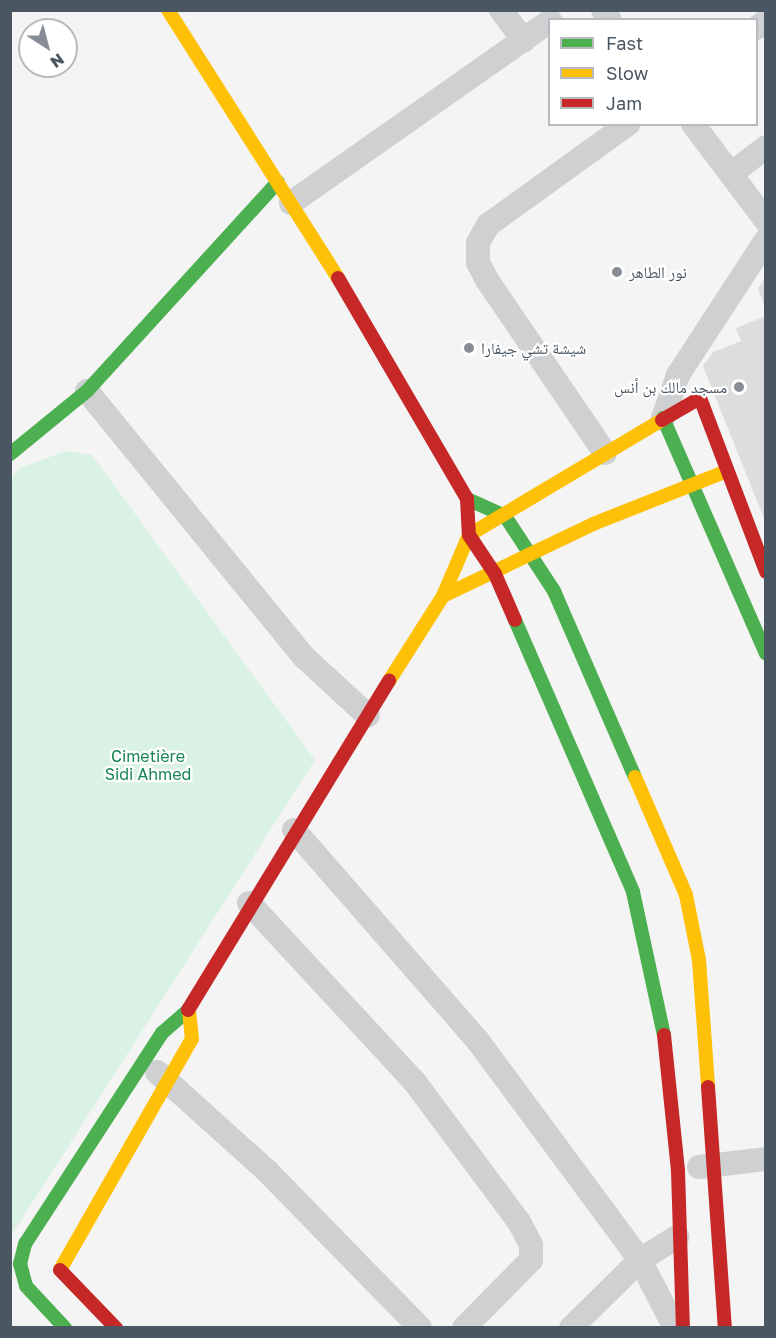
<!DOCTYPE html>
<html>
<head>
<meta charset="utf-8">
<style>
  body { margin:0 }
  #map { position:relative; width:776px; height:1338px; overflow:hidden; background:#f4f4f4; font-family:"Golos Text","Noto Naskh Arabic",sans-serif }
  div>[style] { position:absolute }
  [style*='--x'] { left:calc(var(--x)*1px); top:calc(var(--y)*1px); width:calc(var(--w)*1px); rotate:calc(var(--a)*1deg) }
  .green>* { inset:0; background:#d9f2e3 }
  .building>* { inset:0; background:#ddddde }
  .street>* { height:24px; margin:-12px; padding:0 12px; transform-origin:12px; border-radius:12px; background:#ced0d2 }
  .fast>* { height:14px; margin:-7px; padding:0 7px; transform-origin:7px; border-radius:7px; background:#4caf50 }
  .slow>* { height:14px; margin:-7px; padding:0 7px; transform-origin:7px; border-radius:7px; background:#ffc107 }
  .jam>* { height:14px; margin:-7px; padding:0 7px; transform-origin:7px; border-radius:7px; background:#c62828 }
  .dots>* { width:16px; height:16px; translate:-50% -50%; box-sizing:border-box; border:3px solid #fff; border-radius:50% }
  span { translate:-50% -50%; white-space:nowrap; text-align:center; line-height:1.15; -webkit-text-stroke:4.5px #fff; paint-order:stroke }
  .poi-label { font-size:16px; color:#4a5661 }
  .left { translate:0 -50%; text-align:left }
  .right { translate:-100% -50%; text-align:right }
  .park-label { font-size:16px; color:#17864f }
  .frame { position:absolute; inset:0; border:12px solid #4a5661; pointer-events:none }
  .legend { position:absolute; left:548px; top:18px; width:210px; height:108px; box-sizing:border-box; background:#fff; border:2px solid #b7bbc0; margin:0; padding:8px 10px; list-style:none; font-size:18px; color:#4a5661 }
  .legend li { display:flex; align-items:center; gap:12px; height:30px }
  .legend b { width:30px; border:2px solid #b7bbc0 }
  .north { position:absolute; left:18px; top:18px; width:60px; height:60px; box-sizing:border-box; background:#fff; border:2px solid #b7bbc0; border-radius:50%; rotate:144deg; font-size:16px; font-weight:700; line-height:24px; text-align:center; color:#4a5661 }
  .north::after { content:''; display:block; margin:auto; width:21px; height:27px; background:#868d94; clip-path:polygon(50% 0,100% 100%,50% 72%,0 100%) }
</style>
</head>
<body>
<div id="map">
  <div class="green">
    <div style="clip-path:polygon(66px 451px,92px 455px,315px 760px,11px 1236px,11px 478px,20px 468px)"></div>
  </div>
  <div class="building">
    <div style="clip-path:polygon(766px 277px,766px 308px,765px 308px,758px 288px)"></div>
    <div style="clip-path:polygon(766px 316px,766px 521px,765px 521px,703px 366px,713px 352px,741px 341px,736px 328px)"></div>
  </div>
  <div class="street">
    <div style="--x:501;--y:10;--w:38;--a:53"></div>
    <div style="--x:603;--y:10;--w:12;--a:55"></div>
    <div style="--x:756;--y:28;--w:12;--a:-35"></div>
    <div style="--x:693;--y:124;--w:121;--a:53"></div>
    <div style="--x:731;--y:174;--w:44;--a:-37.6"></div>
    <div style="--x:291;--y:203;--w:317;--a:-35.1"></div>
    <div style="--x:87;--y:391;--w:342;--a:50.8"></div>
    <div style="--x:303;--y:656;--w:88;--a:42.7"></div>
    <div style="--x:663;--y:418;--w:46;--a:-70.8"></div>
    <div style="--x:678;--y:375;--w:161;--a:-56.9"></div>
    <div style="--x:605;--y:453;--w:209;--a:-124.3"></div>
    <div style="--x:487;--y:280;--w:20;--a:-117"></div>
    <div style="--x:478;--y:262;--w:19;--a:-90"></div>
    <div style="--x:478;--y:243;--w:21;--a:-61"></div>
    <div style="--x:488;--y:225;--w:173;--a:-35.8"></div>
    <div style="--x:294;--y:830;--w:280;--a:48.9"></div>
    <div style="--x:478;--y:1041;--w:272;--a:53.5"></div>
    <div style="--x:640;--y:1260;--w:76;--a:62.8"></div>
    <div style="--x:249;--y:903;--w:243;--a:47.2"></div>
    <div style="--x:414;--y:1081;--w:176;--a:53.3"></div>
    <div style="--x:519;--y:1222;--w:26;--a:62"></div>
    <div style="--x:531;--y:1245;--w:15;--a:90"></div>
    <div style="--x:531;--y:1260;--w:95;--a:134.6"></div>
    <div style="--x:157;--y:1072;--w:148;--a:42"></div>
    <div style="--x:267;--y:1171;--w:219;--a:45.7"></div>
    <div style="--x:699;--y:1167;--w:67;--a:-6.8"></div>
    <div style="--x:571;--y:1328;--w:97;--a:-44.6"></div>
    <div style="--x:640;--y:1260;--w:44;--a:-31.9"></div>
  </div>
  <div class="fast">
    <div style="--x:663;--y:418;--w:257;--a:66.4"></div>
    <div style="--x:10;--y:454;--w:99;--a:-39.3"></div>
    <div style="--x:87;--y:391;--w:283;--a:-47.6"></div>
    <div style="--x:467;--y:499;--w:42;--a:24.1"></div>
    <div style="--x:505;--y:516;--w:90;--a:56.8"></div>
    <div style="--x:554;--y:591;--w:203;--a:66.5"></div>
    <div style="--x:515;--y:620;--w:296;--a:66.5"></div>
    <div style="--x:633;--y:892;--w:146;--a:77.8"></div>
    <div style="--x:65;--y:1328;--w:57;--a:-132.9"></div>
    <div style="--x:26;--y:1286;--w:23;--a:-105"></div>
    <div style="--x:20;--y:1264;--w:21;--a:-76"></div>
    <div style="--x:25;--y:1244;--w:252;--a:-57"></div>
    <div style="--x:162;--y:1033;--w:35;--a:-41"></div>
  </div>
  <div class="slow">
    <div style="--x:168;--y:10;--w:317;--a:57.6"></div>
    <div style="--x:443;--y:596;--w:166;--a:-25.6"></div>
    <div style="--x:593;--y:524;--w:144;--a:-21.6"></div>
    <div style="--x:389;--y:681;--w:101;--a:-57.6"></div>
    <div style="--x:443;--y:596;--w:66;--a:-66.9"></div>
    <div style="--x:469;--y:535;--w:225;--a:-30.8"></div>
    <div style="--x:635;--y:777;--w:129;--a:66.6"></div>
    <div style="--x:686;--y:895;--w:66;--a:78.7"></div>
    <div style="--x:699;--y:960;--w:127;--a:85.9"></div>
    <div style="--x:60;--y:1270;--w:266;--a:-60.3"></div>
    <div style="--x:192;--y:1039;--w:30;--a:-96"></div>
  </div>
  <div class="jam">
    <div style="--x:338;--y:278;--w:256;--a:59.7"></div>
    <div style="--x:467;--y:499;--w:36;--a:87"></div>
    <div style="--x:469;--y:535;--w:47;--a:56.3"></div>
    <div style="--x:495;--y:574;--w:50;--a:66.5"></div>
    <div style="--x:662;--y:420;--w:44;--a:-30.1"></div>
    <div style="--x:700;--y:398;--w:186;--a:69.2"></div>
    <div style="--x:188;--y:1010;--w:386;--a:-58.6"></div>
    <div style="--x:664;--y:1035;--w:137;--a:84.1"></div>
    <div style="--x:678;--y:1171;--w:157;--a:88.2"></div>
    <div style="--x:708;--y:1087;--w:242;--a:86"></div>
    <div style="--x:60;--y:1270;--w:81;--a:46"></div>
  </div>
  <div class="dots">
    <div style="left:617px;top:272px;background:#868d94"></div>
    <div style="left:469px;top:348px;background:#868d94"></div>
    <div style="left:739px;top:387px;background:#868d94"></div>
  </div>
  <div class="poi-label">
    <span class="left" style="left:629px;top:272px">نور الطاهر</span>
    <span class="left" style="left:481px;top:348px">شيشة تشي جيفارا</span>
    <span class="right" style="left:727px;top:387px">مسجد مالك بن أنس</span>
  </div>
  <div class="park-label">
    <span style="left:148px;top:765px">Cimetière<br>Sidi Ahmed</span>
  </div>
  <div class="frame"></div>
  <ul class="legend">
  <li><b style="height:8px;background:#4caf50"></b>Fast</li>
  <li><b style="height:8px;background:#ffc107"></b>Slow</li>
  <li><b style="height:8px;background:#c62828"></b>Jam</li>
  </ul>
  <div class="north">N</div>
</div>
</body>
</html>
